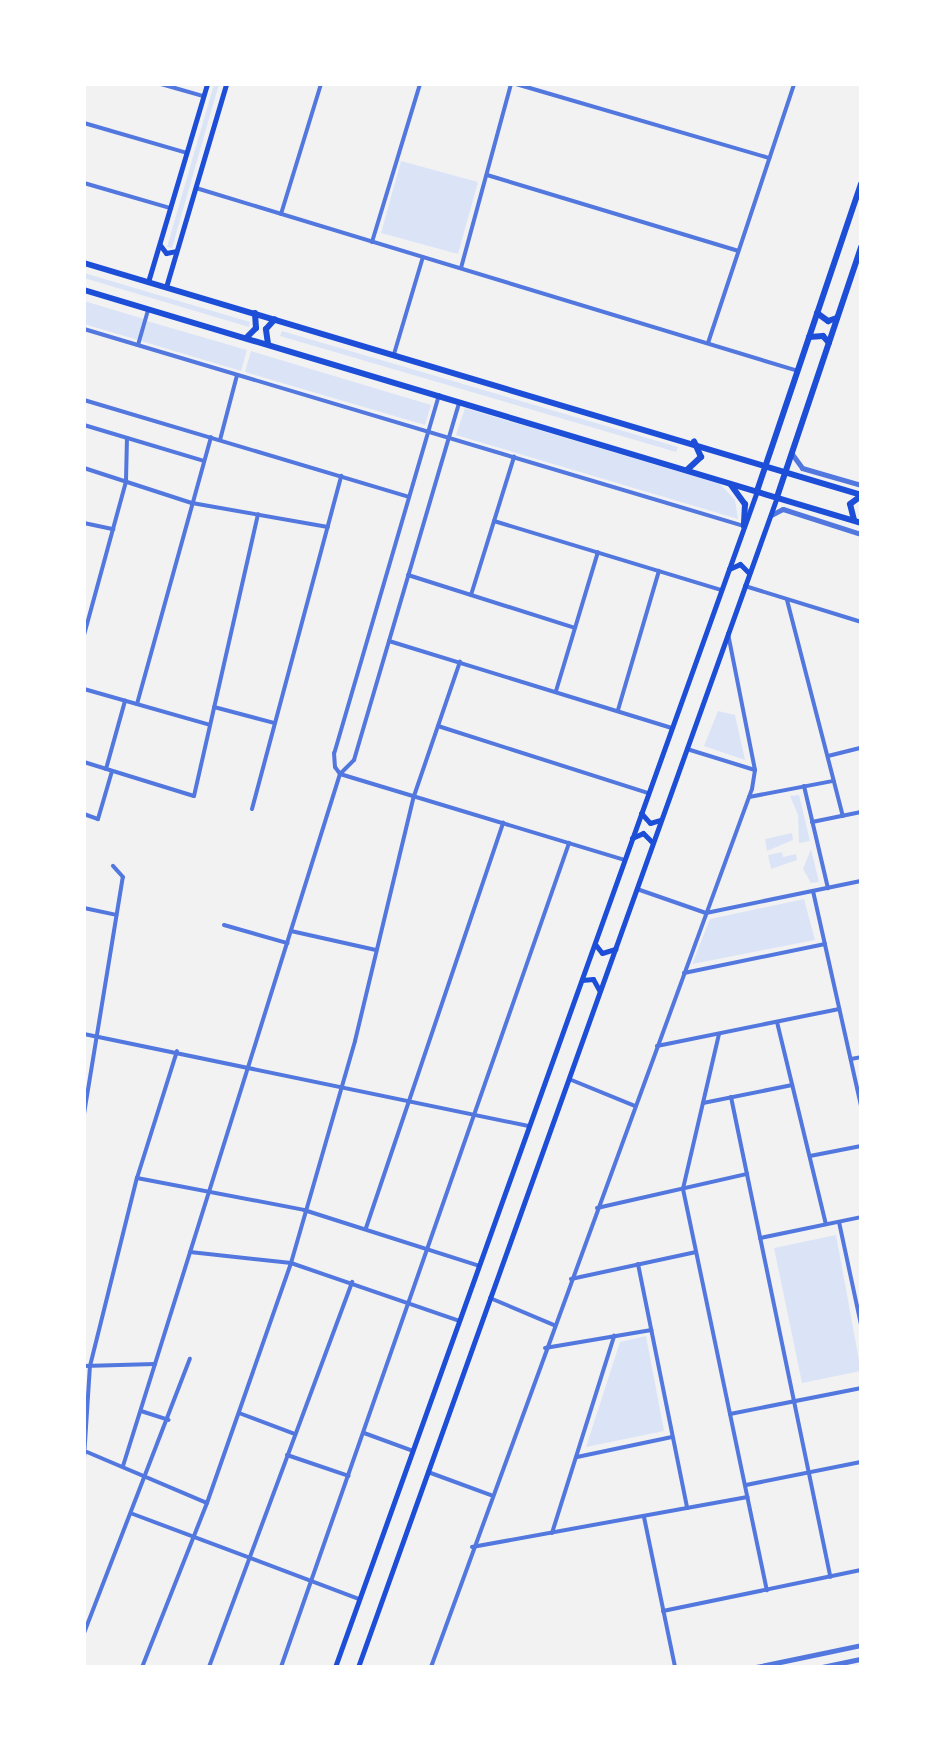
<!DOCTYPE html>
<html>
<head>
<meta charset="utf-8">
<style>
  body { margin:0 }
  #map { position:relative; width:945px; height:1751px; overflow:hidden; background:#f2f2f2; font-family:Inter,sans-serif }
  div>[style] { position:absolute }
  [style*='--x'] { left:calc(var(--x)*1px); top:calc(var(--y)*1px); width:calc(var(--w)*1px); rotate:calc(var(--a)*1deg) }
  .green>* { inset:0; background:#dbe4f7 }
  .minor>* { height:4px; margin:-2px; padding:0 2px; transform-origin:2px; border-radius:2px; background:#5277de }
  .tertiary>* { height:5px; margin:-2.5px; padding:0 2.5px; transform-origin:2.5px; border-radius:2.5px; background:#5277de }
  .secondary>* { height:5px; margin:-2.5px; padding:0 2.5px; transform-origin:2.5px; border-radius:2.5px; background:#1d4ed8 }
  .primary>* { height:6px; margin:-3px; padding:0 3px; transform-origin:3px; border-radius:3px; background:#1d4ed8 }
  span { translate:-50% -50%; white-space:nowrap; text-align:center; line-height:1.15; -webkit-text-stroke:8px #fff; paint-order:stroke }
  .frame { position:absolute; inset:0; border:86px solid #fff; pointer-events:none }
</style>
</head>
<body>
<div id="map">
  <div class="green">
    <div style="clip-path:polygon(214px 84px,219px 84px,172px 248px,167px 247px)"></div>
    <div style="clip-path:polygon(401px 161px,478px 182px,458px 254px,381px 233px)"></div>
    <div style="clip-path:polygon(84px 273px,250px 322px,249px 327px,84px 278px)"></div>
    <div style="clip-path:polygon(84px 301px,144px 319px,138px 340px,84px 324px)"></div>
    <div style="clip-path:polygon(147px 321px,247px 350px,241px 371px,141px 341px)"></div>
    <div style="clip-path:polygon(282px 331px,678px 447px,676px 452px,280px 336px)"></div>
    <div style="clip-path:polygon(251px 351px,431px 405px,425px 425px,245px 372px)"></div>
    <div style="clip-path:polygon(465px 408px,720px 484px,735px 500px,738px 519px,456px 435px)"></div>
    <div style="clip-path:polygon(718px 711px,735px 715px,745px 760px,704px 746px)"></div>
    <div style="clip-path:polygon(799px 795px,810px 841px,799px 843px,798px 815px,790px 796px)"></div>
    <div style="clip-path:polygon(792px 833px,793px 840px,767px 851px,765px 839px)"></div>
    <div style="clip-path:polygon(811px 849px,819px 882px,811px 883px,803px 869px)"></div>
    <div style="clip-path:polygon(782px 852px,783px 857px,796px 854px,797px 860px,771px 869px,768px 855px)"></div>
    <div style="clip-path:polygon(804px 899px,815px 940px,692px 964px,710px 919px)"></div>
    <div style="clip-path:polygon(836px 1235px,861px 1371px,802px 1383px,774px 1248px)"></div>
    <div style="clip-path:polygon(646px 1336px,664px 1431px,586px 1447px,620px 1342px)"></div>
  </div>
  <div class="minor">
    <div style="--x:161;--y:84;--w:44;--a:15.9"></div>
    <div style="--x:516;--y:84;--w:264;--a:16.3"></div>
    <div style="--x:84;--y:123;--w:107;--a:16.2"></div>
    <div style="--x:487;--y:175;--w:262;--a:16.8"></div>
    <div style="--x:84;--y:183;--w:90;--a:16.2"></div>
    <div style="--x:196;--y:188;--w:629;--a:16.91"></div>
    <div style="--x:281;--y:214;--w:136;--a:-72.9"></div>
    <div style="--x:372;--y:242;--w:165;--a:-73.1"></div>
    <div style="--x:461;--y:268;--w:191;--a:-74.8"></div>
    <div style="--x:84;--y:329;--w:689;--a:16.62"></div>
    <div style="--x:708;--y:343;--w:273;--a:-71.6"></div>
    <div style="--x:138;--y:345;--w:37;--a:-74"></div>
    <div style="--x:394;--y:354;--w:101;--a:-73.4"></div>
    <div style="--x:439;--y:395;--w:373;--a:106.3"></div>
    <div style="--x:334;--y:753;--w:14;--a:86"></div>
    <div style="--x:335;--y:767;--w:9;--a:54"></div>
    <div style="--x:340;--y:774;--w:297;--a:16.8"></div>
    <div style="--x:84;--y:400;--w:339;--a:16.6"></div>
    <div style="--x:84;--y:425;--w:125;--a:16.7"></div>
    <div style="--x:220;--y:440;--w:67;--a:-75.3"></div>
    <div style="--x:84;--y:468;--w:114;--a:18"></div>
    <div style="--x:192;--y:503;--w:138;--a:10"></div>
    <div style="--x:494;--y:521;--w:237;--a:16.9"></div>
    <div style="--x:84;--y:523;--w:30;--a:12"></div>
    <div style="--x:408;--y:575;--w:175;--a:17.6"></div>
    <div style="--x:745;--y:586;--w:121;--a:17.2"></div>
    <div style="--x:471;--y:595;--w:145;--a:-72.7"></div>
    <div style="--x:787;--y:600;--w:223;--a:75.5"></div>
    <div style="--x:84;--y:635;--w:160;--a:-74.7"></div>
    <div style="--x:126;--y:481;--w:43;--a:-88.7"></div>
    <div style="--x:389;--y:641;--w:295;--a:17.1"></div>
    <div style="--x:84;--y:689;--w:131;--a:15.9"></div>
    <div style="--x:556;--y:691;--w:145;--a:-73.2"></div>
    <div style="--x:137;--y:704;--w:277;--a:-74.5"></div>
    <div style="--x:214;--y:707;--w:62;--a:14.9"></div>
    <div style="--x:618;--y:710;--w:145;--a:-73.6"></div>
    <div style="--x:438;--y:726;--w:220;--a:17.7"></div>
    <div style="--x:687;--y:749;--w:71;--a:17.2"></div>
    <div style="--x:828;--y:756;--w:34;--a:-14"></div>
    <div style="--x:84;--y:762;--w:115;--a:17.2"></div>
    <div style="--x:194;--y:796;--w:289;--a:-77.2"></div>
    <div style="--x:106;--y:769;--w:71;--a:-74.4"></div>
    <div style="--x:804;--y:786;--w:105;--a:76.8"></div>
    <div style="--x:749;--y:797;--w:86;--a:-10.8"></div>
    <div style="--x:252;--y:809;--w:345;--a:-75"></div>
    <div style="--x:84;--y:814;--w:15;--a:20"></div>
    <div style="--x:98;--y:819;--w:50;--a:-73.7"></div>
    <div style="--x:812;--y:822;--w:50;--a:-11.5"></div>
    <div style="--x:637;--y:889;--w:73;--a:19.2"></div>
    <div style="--x:706;--y:913;--w:158;--a:-11.7"></div>
    <div style="--x:813;--y:891;--w:220;--a:77.4"></div>
    <div style="--x:84;--y:908;--w:33;--a:12"></div>
    <div style="--x:224;--y:925;--w:66;--a:15.9"></div>
    <div style="--x:291;--y:931;--w:87;--a:12.6"></div>
    <div style="--x:684;--y:973;--w:144;--a:-11.6"></div>
    <div style="--x:777;--y:1022;--w:208;--a:76.4"></div>
    <div style="--x:84;--y:1034;--w:454;--a:11.7"></div>
    <div style="--x:719;--y:1034;--w:159;--a:103.1"></div>
    <div style="--x:683;--y:1189;--w:410;--a:78.2"></div>
    <div style="--x:657;--y:1046;--w:186;--a:-11.5"></div>
    <div style="--x:851;--y:1059;--w:10;--a:-11"></div>
    <div style="--x:569;--y:1079;--w:71;--a:22.2"></div>
    <div style="--x:731;--y:1097;--w:490;--a:78.3"></div>
    <div style="--x:703;--y:1103;--w:91;--a:-11.4"></div>
    <div style="--x:84;--y:1114;--w:240;--a:-80.7"></div>
    <div style="--x:123;--y:877;--w:15;--a:-132"></div>
    <div style="--x:810;--y:1156;--w:52;--a:-11.1"></div>
    <div style="--x:137;--y:1178;--w:170;--a:10.8"></div>
    <div style="--x:304;--y:1210;--w:184;--a:17.7"></div>
    <div style="--x:597;--y:1208;--w:154;--a:-12.8"></div>
    <div style="--x:839;--y:1222;--w:105;--a:77.9"></div>
    <div style="--x:366;--y:1228;--w:428;--a:-71.3"></div>
    <div style="--x:760;--y:1238;--w:103;--a:-11.7"></div>
    <div style="--x:190;--y:1252;--w:102;--a:6.2"></div>
    <div style="--x:291;--y:1263;--w:178;--a:19"></div>
    <div style="--x:638;--y:1264;--w:249;--a:78.6"></div>
    <div style="--x:571;--y:1279;--w:128;--a:-12.2"></div>
    <div style="--x:490;--y:1298;--w:69;--a:22.9"></div>
    <div style="--x:545;--y:1348;--w:108;--a:-9.6"></div>
    <div style="--x:84;--y:1366;--w:71;--a:-1.6"></div>
    <div style="--x:141;--y:1411;--w:29;--a:18"></div>
    <div style="--x:239;--y:1413;--w:60;--a:20.6"></div>
    <div style="--x:730;--y:1414;--w:134;--a:-11.2"></div>
    <div style="--x:364;--y:1433;--w:52;--a:20.2"></div>
    <div style="--x:87;--y:1452;--w:130;--a:23"></div>
    <div style="--x:207;--y:1503;--w:176;--a:111.6"></div>
    <div style="--x:287;--y:1455;--w:65;--a:18.7"></div>
    <div style="--x:577;--y:1457;--w:97;--a:-11.9"></div>
    <div style="--x:84;--y:1458;--w:92;--a:-86.3"></div>
    <div style="--x:90;--y:1366;--w:194;--a:-76"></div>
    <div style="--x:137;--y:1178;--w:133;--a:-72.5"></div>
    <div style="--x:123;--y:1466;--w:725;--a:-72.59"></div>
    <div style="--x:340;--y:774;--w:20;--a:-45"></div>
    <div style="--x:354;--y:760;--w:371;--a:-73.6"></div>
    <div style="--x:428;--y:1472;--w:67;--a:20.1"></div>
    <div style="--x:746;--y:1485;--w:117;--a:-11.3"></div>
    <div style="--x:207;--y:1503;--w:254;--a:-70.7"></div>
    <div style="--x:291;--y:1263;--w:231;--a:-73.9"></div>
    <div style="--x:355;--y:1041;--w:252;--a:-76.5"></div>
    <div style="--x:414;--y:796;--w:142;--a:-71.1"></div>
    <div style="--x:133;--y:1514;--w:241;--a:20.6"></div>
    <div style="--x:644;--y:1517;--w:153;--a:78.3"></div>
    <div style="--x:552;--y:1533;--w:207;--a:-72.5"></div>
    <div style="--x:472;--y:1547;--w:280;--a:-10.3"></div>
    <div style="--x:663;--y:1611;--w:202;--a:-11.7"></div>
    <div style="--x:84;--y:1633;--w:294;--a:-68.9"></div>
    <div style="--x:209;--y:1667;--w:411;--a:-69.6"></div>
    <div style="--x:281;--y:1667;--w:873;--a:-70.73"></div>
    <div style="--x:431;--y:1667;--w:935;--a:-69.92"></div>
    <div style="--x:752;--y:789;--w:19;--a:-81"></div>
    <div style="--x:755;--y:770;--w:139;--a:-101.2"></div>
  </div>
  <div class="tertiary">
    <div style="--x:792;--y:454;--w:17;--a:54"></div>
    <div style="--x:802;--y:468;--w:61;--a:16.1"></div>
    <div style="--x:771;--y:515;--w:13;--a:-27"></div>
    <div style="--x:783;--y:509;--w:82;--a:17.8"></div>
    <div style="--x:756;--y:1667;--w:107;--a:-11.8"></div>
    <div style="--x:822;--y:1667;--w:40;--a:-12"></div>
  </div>
  <div class="secondary">
    <div style="--x:160;--y:245;--w:10;--a:53"></div>
    <div style="--x:166;--y:253;--w:10;--a:-11"></div>
    <div style="--x:148;--y:282;--w:207;--a:-73.4"></div>
    <div style="--x:166;--y:287;--w:212;--a:-73.5"></div>
    <div style="--x:729;--y:569;--w:12;--a:-24"></div>
    <div style="--x:740;--y:564;--w:13;--a:45"></div>
    <div style="--x:641;--y:813;--w:13;--a:48"></div>
    <div style="--x:650;--y:823;--w:10;--a:-17"></div>
    <div style="--x:632;--y:838;--w:12;--a:-24"></div>
    <div style="--x:643;--y:833;--w:13;--a:45"></div>
    <div style="--x:595;--y:944;--w:11;--a:52"></div>
    <div style="--x:602;--y:953;--w:14;--a:-17"></div>
    <div style="--x:582;--y:980;--w:11;--a:-5"></div>
    <div style="--x:593;--y:979;--w:13;--a:61"></div>
    <div style="--x:335;--y:1667;--w:1249;--a:-70.26"></div>
    <div style="--x:358;--y:1667;--w:1243;--a:-70.3"></div>
  </div>
  <div class="primary">
    <div style="--x:84;--y:263;--w:811;--a:16.62"></div>
    <div style="--x:84;--y:290;--w:811;--a:16.69"></div>
    <div style="--x:817;--y:313;--w:14;--a:36"></div>
    <div style="--x:828;--y:321;--w:9;--a:-18"></div>
    <div style="--x:809;--y:337;--w:14;--a:-4"></div>
    <div style="--x:823;--y:336;--w:9;--a:49"></div>
    <div style="--x:246;--y:338;--w:14;--a:-45"></div>
    <div style="--x:256;--y:328;--w:15;--a:-94"></div>
    <div style="--x:268;--y:344;--w:15;--a:-98"></div>
    <div style="--x:266;--y:329;--w:13;--a:-48"></div>
    <div style="--x:688;--y:469;--w:18;--a:-43"></div>
    <div style="--x:701;--y:457;--w:17;--a:-114"></div>
    <div style="--x:731;--y:485;--w:24;--a:54"></div>
    <div style="--x:745;--y:504;--w:22;--a:93"></div>
    <div style="--x:757;--y:491;--w:324;--a:-71.3"></div>
    <div style="--x:777;--y:497;--w:264;--a:-71.4"></div>
    <div style="--x:854;--y:520;--w:16;--a:-104"></div>
    <div style="--x:850;--y:504;--w:14;--a:-36"></div>
  </div>
  <div class="frame"></div>
</div>
</body>
</html>
